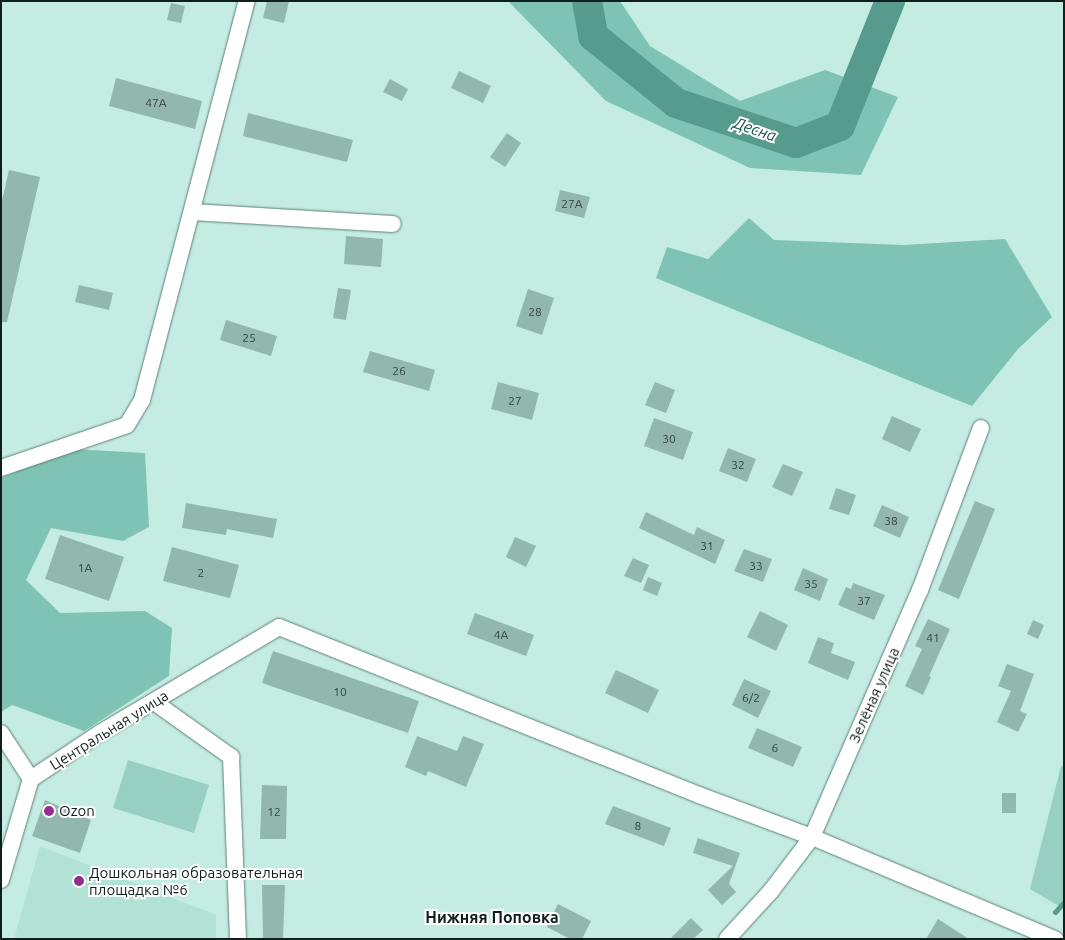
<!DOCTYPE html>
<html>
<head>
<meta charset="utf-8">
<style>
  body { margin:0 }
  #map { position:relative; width:1065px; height:940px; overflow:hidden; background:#c5ece2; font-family:Ubuntu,sans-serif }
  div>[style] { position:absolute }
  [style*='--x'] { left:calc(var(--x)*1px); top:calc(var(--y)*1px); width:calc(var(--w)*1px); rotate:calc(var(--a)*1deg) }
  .built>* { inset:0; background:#b2e2d6 }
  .green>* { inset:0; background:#97d0c2 }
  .forest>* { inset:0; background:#7ec3b3 }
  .stream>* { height:5px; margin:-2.5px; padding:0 2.5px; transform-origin:2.5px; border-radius:2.5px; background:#579b8c }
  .river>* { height:30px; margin:-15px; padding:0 15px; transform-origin:15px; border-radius:15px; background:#579b8c }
  .building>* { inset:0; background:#92b7ae }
  .roads { filter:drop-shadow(0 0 1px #5d8178) drop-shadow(0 0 1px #5d8178) }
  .street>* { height:16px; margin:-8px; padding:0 8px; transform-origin:8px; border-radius:8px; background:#fff }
  .dots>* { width:14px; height:14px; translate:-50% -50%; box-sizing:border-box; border:2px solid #fff; border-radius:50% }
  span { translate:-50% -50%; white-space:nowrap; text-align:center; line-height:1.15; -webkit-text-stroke:4px #fff; paint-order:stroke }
  .number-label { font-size:12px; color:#314540 }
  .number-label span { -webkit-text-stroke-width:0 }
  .street-label { font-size:15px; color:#111f1c }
  .poi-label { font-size:15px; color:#111f1c }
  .left { translate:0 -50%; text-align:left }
  .water-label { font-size:16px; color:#1e574c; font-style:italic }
  .neighbourhood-label { font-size:16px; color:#111f1c; font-weight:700 }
  .frame { position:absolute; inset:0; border:2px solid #111f1c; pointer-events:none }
</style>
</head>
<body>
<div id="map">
  <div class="built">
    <div style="clip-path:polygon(40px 846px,216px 915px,216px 939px,14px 939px)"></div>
  </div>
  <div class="green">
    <div style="clip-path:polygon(128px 760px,209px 785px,194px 833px,113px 808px)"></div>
    <div style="clip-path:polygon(1061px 766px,1064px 766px,1064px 909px,1030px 889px)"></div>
  </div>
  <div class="forest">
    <div style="clip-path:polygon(508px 1px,620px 1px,650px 46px,740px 101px,825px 70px,898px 97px,861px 175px,750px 168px,606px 101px)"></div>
    <div style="clip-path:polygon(749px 218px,774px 240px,903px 245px,1005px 239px,1052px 317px,1018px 349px,972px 406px,656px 278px,667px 247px,708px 259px)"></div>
    <div style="clip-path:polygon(71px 449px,145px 453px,149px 527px,123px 541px,51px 528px,26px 580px,60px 613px,145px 611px,172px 628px,169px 676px,84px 731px,12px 705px,1px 712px,1px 478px)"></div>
  </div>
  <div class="stream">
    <div style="--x:1055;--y:912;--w:13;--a:-48"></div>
  </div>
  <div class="river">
    <div style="--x:587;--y:1;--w:36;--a:80"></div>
    <div style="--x:593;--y:36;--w:107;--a:38.9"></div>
    <div style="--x:676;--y:103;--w:126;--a:18.4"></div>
    <div style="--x:796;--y:143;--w:47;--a:-21.1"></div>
    <div style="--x:840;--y:126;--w:135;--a:-68.2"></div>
  </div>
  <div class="building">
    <div style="clip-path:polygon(267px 1px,289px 1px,284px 23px,263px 18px)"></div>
    <div style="clip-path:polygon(171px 3px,185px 6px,181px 23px,167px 20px)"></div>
    <div style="clip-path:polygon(459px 71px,491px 86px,483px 103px,451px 88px)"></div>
    <div style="clip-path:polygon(116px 78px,202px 101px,195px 129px,109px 106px)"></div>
    <div style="clip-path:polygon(390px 79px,408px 89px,402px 101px,383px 92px)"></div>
    <div style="clip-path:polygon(248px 113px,353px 140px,347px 162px,243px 136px)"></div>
    <div style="clip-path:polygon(507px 133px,521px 143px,505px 167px,490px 157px)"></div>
    <div style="clip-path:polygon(9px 170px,40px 177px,7px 322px,1px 322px,1px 205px)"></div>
    <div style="clip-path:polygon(560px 190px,590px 197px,584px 218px,555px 211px)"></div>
    <div style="clip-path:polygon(346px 236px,383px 239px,381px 267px,344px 264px)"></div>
    <div style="clip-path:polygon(79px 285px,113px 293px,109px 310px,75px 302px)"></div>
    <div style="clip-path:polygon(338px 288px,351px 290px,346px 320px,333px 318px)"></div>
    <div style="clip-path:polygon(528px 289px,554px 298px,542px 335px,516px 326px)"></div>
    <div style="clip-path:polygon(226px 320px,277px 336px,271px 356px,220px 340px)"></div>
    <div style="clip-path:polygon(370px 351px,435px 370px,429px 391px,363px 372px)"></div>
    <div style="clip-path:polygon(498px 382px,539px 393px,532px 420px,491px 409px)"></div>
    <div style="clip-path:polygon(655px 382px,675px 390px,666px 413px,645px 405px)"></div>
    <div style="clip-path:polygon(892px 416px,921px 429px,910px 452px,882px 439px)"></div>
    <div style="clip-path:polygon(654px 418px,693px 432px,683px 460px,644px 446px)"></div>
    <div style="clip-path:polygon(728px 448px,756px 459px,747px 482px,719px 471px)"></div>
    <div style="clip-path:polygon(783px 464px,803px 472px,792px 496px,772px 487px)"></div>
    <div style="clip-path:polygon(836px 488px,856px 495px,849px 515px,829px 509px)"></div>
    <div style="clip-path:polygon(975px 501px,995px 509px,959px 599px,938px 590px)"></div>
    <div style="clip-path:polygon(186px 503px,277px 519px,273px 538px,227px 529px,226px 535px,182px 528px)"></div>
    <div style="clip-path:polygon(882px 505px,909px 517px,900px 538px,873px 526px)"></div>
    <div style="clip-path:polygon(646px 512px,694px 535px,697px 527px,725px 540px,715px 564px,639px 528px)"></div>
    <div style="clip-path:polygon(60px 535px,124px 557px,109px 601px,45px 579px)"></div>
    <div style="clip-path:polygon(515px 537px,536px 546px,526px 567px,506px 557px)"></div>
    <div style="clip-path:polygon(172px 547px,239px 565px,230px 598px,163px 581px)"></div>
    <div style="clip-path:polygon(744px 549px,772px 559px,763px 582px,734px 571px)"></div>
    <div style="clip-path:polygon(633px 558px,649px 565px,641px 583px,624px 576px)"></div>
    <div style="clip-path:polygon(803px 568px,828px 579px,820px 601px,794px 590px)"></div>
    <div style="clip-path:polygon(648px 577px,662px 583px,657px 596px,643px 590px)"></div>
    <div style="clip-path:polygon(853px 583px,885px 595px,874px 620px,838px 605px,846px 587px,851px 589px)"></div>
    <div style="clip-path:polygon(760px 611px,788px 625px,776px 651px,747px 637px)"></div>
    <div style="clip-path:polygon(475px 613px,534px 635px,526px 656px,467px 634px)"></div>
    <div style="clip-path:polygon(928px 619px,950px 629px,929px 676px,931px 677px,923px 695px,905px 686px,922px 649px,915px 646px)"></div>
    <div style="clip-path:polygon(1033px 620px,1044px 625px,1038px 639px,1027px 634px)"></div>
    <div style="clip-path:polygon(818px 637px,834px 643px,831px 653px,855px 662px,848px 680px,808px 663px)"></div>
    <div style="clip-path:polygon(273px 651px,419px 701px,408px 733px,262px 683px)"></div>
    <div style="clip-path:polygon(1007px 664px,1034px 674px,1020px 711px,1027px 714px,1018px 732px,997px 722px,1011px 691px,998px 686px)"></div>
    <div style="clip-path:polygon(616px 670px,659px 690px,648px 713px,605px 693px)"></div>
    <div style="clip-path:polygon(744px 679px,771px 691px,758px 718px,732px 705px)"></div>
    <div style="clip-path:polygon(757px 728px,802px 747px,793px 767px,748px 748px)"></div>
    <div style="clip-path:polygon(417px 736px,457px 751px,463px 736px,484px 744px,466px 787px,428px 771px,426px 776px,405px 767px)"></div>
    <div style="clip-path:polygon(262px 785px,287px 786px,286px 839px,260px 839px)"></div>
    <div style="clip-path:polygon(1002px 793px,1016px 793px,1016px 813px,1002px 813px)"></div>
    <div style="clip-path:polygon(45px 800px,91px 820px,80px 853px,32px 836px)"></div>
    <div style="clip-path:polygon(613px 806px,671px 828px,664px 846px,605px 824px)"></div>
    <div style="clip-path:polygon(698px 838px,740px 853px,729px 884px,736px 892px,722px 905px,708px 890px,733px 866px,693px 853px)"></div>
    <div style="clip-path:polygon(262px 885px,285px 885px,283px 939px,263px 939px)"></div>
    <div style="clip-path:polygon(558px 904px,591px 921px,582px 939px,570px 939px,547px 927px)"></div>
    <div style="clip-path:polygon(691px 918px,703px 930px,693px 939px,670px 939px)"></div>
    <div style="clip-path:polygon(938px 919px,969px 939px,926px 939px)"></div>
  </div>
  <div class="roads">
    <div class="street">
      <div style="--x:192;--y:212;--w:201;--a:3.4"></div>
      <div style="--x:1;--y:468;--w:133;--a:-18.8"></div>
      <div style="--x:127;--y:425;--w:29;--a:-59"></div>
      <div style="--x:142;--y:400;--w:413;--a:-75.3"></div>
      <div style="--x:154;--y:702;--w:95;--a:35.5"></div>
      <div style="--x:231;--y:757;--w:182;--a:87.8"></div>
      <div style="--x:1;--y:733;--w:55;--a:56.9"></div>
      <div style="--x:1;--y:880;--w:105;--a:-73.5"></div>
      <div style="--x:31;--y:779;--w:83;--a:-33.7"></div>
      <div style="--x:100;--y:733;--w:208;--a:-30.6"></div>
      <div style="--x:279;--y:627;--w:452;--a:21.8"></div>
      <div style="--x:699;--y:795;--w:121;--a:20.4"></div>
      <div style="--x:812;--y:837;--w:264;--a:22.8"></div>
      <div style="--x:727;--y:939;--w:65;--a:-47.5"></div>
      <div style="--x:771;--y:891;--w:68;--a:-52.8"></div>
      <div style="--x:812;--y:837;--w:270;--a:-66.4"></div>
      <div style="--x:920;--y:590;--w:173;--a:-69.4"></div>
    </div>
  </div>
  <div class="dots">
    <div style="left:49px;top:811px;background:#922d93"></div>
    <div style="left:79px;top:881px;background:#922d93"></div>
  </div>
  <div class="number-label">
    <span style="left:156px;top:103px">47А</span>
    <span style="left:572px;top:204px">27А</span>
    <span style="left:535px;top:312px">28</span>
    <span style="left:249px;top:338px">25</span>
    <span style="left:399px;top:371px">26</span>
    <span style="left:515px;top:401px">27</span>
    <span style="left:669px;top:439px">30</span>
    <span style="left:738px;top:465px">32</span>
    <span style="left:891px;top:521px">38</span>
    <span style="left:707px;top:546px">31</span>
    <span style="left:756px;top:566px">33</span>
    <span style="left:85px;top:568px">1А</span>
    <span style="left:201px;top:573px">2</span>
    <span style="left:811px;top:584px">35</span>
    <span style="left:864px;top:601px">37</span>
    <span style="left:501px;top:635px">4А</span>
    <span style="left:933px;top:638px">41</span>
    <span style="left:340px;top:692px">10</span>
    <span style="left:751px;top:698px">6/2</span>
    <span style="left:775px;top:748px">6</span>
    <span style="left:274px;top:812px">12</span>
    <span style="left:638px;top:826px">8</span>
  </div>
  <div class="street-label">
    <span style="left:874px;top:695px;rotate:-66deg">Зелёная улица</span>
    <span style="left:109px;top:730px;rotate:-32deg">Центральная улица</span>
  </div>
  <div class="poi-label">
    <span class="left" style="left:59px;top:811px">Ozon</span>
    <span class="left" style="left:89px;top:881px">Дошкольная образовательная<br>площадка №6</span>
  </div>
  <div class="water-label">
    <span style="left:755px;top:129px;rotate:19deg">Десна</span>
  </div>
  <div class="neighbourhood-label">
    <span style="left:492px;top:917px">Нижняя Поповка</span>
  </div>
  <div class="frame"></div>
</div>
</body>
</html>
